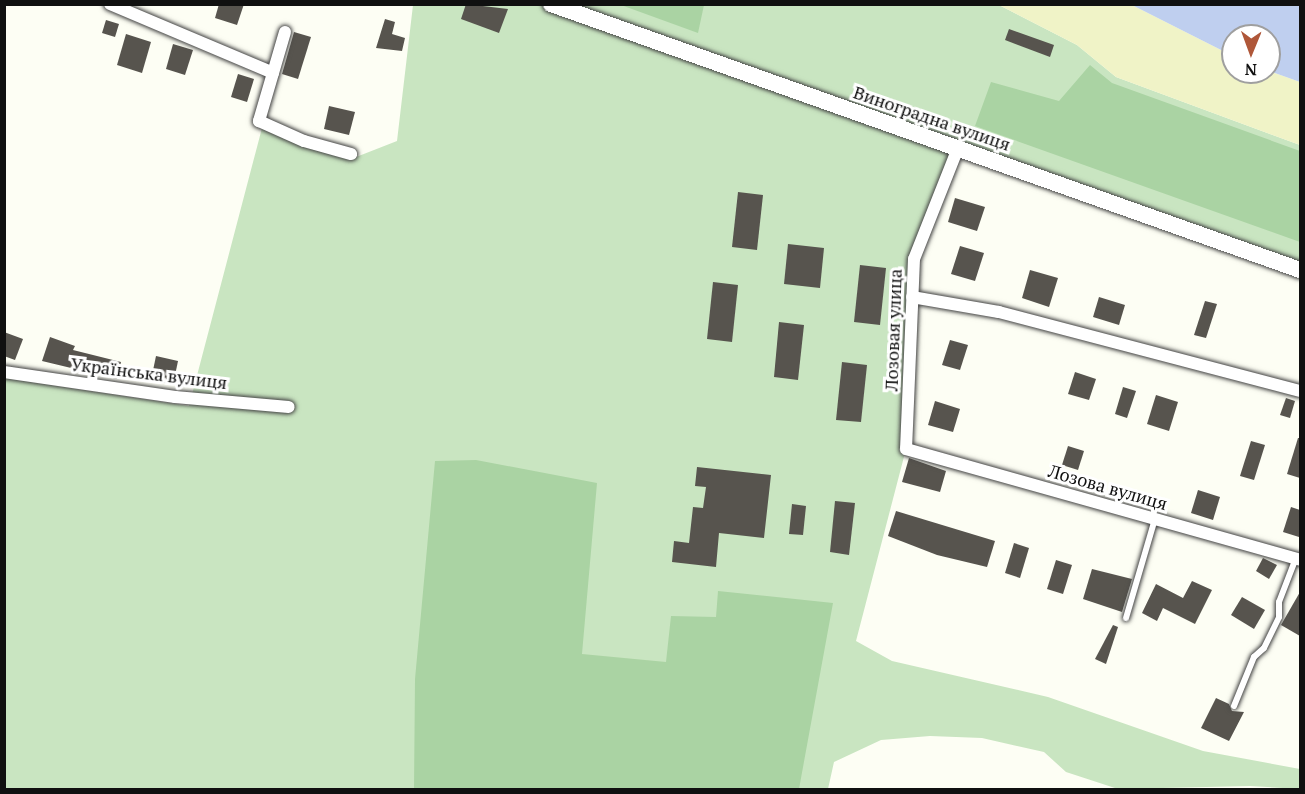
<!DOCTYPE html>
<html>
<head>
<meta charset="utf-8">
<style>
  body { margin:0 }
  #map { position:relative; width:1305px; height:794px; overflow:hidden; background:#fdfef4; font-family:"PT Serif",serif }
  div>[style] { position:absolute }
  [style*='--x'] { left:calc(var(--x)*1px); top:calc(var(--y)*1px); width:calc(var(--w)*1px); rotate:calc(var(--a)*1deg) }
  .green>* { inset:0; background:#c9e5c1 }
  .forest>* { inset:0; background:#aad3a3 }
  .sand>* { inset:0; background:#f0f3c7 }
  .water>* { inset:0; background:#bfcfef }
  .building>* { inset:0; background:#57544e }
  .roads { filter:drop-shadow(0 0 2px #434343) drop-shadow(0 0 2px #434343) }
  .service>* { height:6px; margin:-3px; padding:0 3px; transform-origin:3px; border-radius:3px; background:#fff }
  .minor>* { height:12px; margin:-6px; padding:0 6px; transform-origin:6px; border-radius:6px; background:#fff }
  .tertiary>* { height:16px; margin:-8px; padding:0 8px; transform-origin:8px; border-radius:8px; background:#fff }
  span { translate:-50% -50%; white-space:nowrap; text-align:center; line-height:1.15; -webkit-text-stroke:6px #fff; paint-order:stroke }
  .street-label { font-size:18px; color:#101010 }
  .frame { position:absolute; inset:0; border:6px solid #101010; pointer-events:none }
  .north { position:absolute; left:1221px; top:24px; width:60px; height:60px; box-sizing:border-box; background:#fff; border:2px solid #9f9f9f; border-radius:50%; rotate:181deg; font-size:16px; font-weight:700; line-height:24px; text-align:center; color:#101010 }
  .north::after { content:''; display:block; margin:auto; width:21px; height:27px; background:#af5739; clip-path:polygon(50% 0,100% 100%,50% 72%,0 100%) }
</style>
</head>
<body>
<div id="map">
  <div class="green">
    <div style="clip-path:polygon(413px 5px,999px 5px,1077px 45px,1116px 77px,1300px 145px,1300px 270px,958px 148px,914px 259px,906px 449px,856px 641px,892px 661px,1048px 697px,1203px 751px,1300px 769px,1300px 789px,1250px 786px,1118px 789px,1066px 772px,1044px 752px,982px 738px,930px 736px,881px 740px,834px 762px,828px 789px,5px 789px,4px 378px,189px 406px,262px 128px,351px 159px,397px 141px)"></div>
  </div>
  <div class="forest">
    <div style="clip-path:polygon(621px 5px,704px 5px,698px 33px)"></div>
    <div style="clip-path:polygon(1090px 65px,1112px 83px,1300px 151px,1300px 242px,975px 126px,991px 82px,1059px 101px)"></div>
    <div style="clip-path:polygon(476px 460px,597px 483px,582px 654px,666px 662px,671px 616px,716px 617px,718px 591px,833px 603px,799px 789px,414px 789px,415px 679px,435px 461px)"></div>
  </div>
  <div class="sand">
    <div style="clip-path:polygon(999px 5px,1132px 5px,1233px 56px,1233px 72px,1269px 71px,1300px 82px,1300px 145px,1116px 77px,1077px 45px)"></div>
  </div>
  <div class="water">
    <div style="clip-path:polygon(1132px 5px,1300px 5px,1300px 82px,1269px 71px,1269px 36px,1233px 36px,1233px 56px)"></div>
  </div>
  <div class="building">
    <div style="clip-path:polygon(219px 4px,244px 4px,237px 25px,215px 18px)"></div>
    <div style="clip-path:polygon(466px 4px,508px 9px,499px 33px,461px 19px)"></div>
    <div style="clip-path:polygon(385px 19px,395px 22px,392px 34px,405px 38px,402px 51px,376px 48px)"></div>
    <div style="clip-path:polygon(106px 20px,119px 24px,115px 37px,102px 33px)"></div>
    <div style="clip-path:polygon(1009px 29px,1054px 45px,1050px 57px,1005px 40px)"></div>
    <div style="clip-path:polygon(294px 32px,311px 37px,298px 79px,282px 74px)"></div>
    <div style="clip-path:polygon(126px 34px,151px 42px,142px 73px,117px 65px)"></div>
    <div style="clip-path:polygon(173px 44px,193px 50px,185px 75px,166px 69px)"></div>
    <div style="clip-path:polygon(238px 74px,254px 79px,247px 102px,231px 97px)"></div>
    <div style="clip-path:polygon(329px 106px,355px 112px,349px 135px,324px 129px)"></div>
    <div style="clip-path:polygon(738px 192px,763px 195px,757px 250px,732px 247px)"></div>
    <div style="clip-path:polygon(955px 198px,985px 207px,977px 231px,948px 222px)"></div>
    <div style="clip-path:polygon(788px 244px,824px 248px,820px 288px,784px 284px)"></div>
    <div style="clip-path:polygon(960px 246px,984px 253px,975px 281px,951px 274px)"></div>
    <div style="clip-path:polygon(860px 265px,886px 268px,880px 325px,854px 322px)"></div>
    <div style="clip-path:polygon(1030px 270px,1058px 278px,1049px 307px,1022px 298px)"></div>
    <div style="clip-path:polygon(713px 282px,738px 285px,732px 342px,707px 339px)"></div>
    <div style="clip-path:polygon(1099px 297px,1125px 305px,1119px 325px,1093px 317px)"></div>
    <div style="clip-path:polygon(1205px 301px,1217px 304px,1206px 338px,1194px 335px)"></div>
    <div style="clip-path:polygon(779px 322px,804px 325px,798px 380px,774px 377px)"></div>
    <div style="clip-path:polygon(4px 332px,23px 339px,15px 360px,4px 356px)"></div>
    <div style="clip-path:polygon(50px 337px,75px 346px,73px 350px,121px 362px,117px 379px,42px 361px)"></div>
    <div style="clip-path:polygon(950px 340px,968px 345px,960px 370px,942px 365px)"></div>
    <div style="clip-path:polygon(156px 356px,178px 361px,173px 385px,151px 380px)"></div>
    <div style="clip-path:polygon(842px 362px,867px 365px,861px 422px,836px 420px)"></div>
    <div style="clip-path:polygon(1075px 372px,1096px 379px,1089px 400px,1068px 394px)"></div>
    <div style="clip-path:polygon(1123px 387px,1136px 391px,1127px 418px,1115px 414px)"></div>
    <div style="clip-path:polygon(1156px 395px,1178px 402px,1169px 431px,1147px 424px)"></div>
    <div style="clip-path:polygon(1286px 398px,1295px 401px,1290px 418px,1280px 415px)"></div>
    <div style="clip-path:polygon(935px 401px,960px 409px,953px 432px,928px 425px)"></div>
    <div style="clip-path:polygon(1298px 438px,1300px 438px,1300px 478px,1287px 474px)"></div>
    <div style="clip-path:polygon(1251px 441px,1265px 445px,1254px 480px,1240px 476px)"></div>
    <div style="clip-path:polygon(1068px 446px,1084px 451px,1078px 470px,1062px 465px)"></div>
    <div style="clip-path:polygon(909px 458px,946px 471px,940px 492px,902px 482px)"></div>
    <div style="clip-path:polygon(697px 467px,771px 475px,764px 538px,719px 533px,716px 567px,672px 562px,674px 541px,689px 543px,693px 507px,703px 508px,706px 487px,695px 486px)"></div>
    <div style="clip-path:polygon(1198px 490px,1220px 497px,1213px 520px,1191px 513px)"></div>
    <div style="clip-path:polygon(835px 501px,855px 503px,849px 555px,830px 552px)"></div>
    <div style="clip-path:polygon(792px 504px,806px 506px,803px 535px,789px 534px)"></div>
    <div style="clip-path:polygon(1291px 507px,1300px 510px,1299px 537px,1283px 532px)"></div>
    <div style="clip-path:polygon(896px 511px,995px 541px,987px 567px,937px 555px,888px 536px)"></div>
    <div style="clip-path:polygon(1014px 543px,1029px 548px,1020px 578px,1005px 573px)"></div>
    <div style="clip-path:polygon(1263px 558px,1277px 565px,1269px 579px,1256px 571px)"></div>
    <div style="clip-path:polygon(1056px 560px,1072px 565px,1063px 594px,1047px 589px)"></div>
    <div style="clip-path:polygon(1092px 569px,1132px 579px,1122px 612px,1083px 599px)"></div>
    <div style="clip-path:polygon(1192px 581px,1212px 590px,1195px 624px,1163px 608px,1157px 621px,1142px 613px,1156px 584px,1183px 598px)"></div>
    <div style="clip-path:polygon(1300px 592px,1300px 636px,1281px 625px)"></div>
    <div style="clip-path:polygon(1242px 597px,1265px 610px,1254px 629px,1231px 615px)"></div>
    <div style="clip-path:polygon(1113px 625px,1118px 627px,1106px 664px,1095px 659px)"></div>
    <div style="clip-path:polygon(1216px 698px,1229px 704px,1232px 711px,1244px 712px,1229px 741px,1201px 728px)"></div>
  </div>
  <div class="roads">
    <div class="service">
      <div style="--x:1126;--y:618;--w:103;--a:-73.7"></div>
      <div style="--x:1234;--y:706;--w:53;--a:-67.8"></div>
      <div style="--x:1254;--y:657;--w:13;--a:-42"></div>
      <div style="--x:1264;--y:648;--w:34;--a:-64"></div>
      <div style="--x:1279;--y:617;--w:15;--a:-90"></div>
      <div style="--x:1279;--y:602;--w:47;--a:-68.9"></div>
    </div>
    <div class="minor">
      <div style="--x:110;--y:4;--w:177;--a:22.9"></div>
      <div style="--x:285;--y:32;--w:93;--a:106.3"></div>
      <div style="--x:259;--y:121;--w:49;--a:24"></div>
      <div style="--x:304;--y:141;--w:49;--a:15.5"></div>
      <div style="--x:958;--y:148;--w:119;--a:111.6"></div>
      <div style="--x:914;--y:259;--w:190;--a:92.4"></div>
      <div style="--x:906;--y:449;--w:409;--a:15.7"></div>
      <div style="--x:912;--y:297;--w:88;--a:9.8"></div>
      <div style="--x:999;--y:312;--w:311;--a:14.7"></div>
      <div style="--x:4;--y:372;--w:173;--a:8.3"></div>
      <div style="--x:175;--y:397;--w:114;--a:5"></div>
    </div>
    <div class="tertiary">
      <div style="--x:551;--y:4;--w:795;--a:19.55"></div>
    </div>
  </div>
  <div class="street-label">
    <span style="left:932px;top:118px;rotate:19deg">Виноградна вулиця</span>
    <span style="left:893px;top:330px;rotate:-88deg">Лозовая улица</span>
    <span style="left:149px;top:373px;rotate:7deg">Українська вулиця</span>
    <span style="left:1108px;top:487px;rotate:16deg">Лозова вулиця</span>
  </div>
  <div class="frame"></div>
  <div class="north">N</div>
</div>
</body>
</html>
